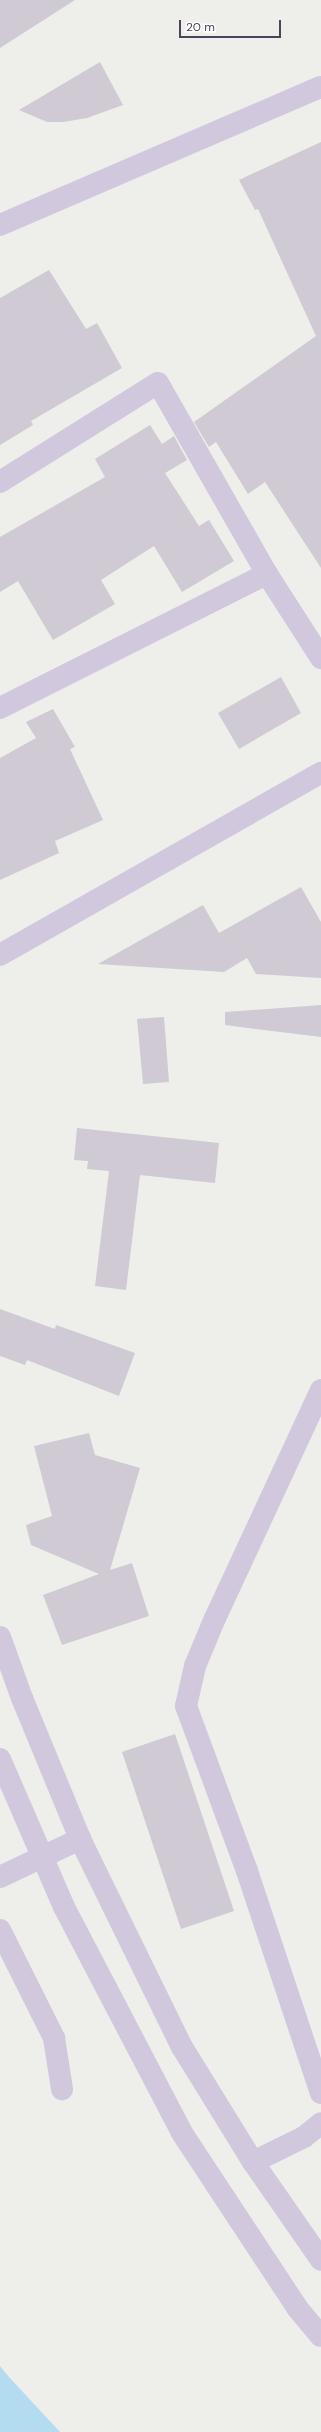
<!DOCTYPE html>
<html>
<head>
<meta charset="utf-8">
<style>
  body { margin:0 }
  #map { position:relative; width:321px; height:2432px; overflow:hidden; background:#eeeeeb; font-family:"DM Sans",sans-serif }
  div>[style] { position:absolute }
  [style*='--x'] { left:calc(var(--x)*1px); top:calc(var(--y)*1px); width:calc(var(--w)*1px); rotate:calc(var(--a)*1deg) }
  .green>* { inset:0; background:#b4dcf1 }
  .building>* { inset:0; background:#d0cad4 }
  .minor>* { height:22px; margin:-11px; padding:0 11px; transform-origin:11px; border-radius:11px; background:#d1c8dd }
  span { translate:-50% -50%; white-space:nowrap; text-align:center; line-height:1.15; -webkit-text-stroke:3px #fff; paint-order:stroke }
  .scale { position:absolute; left:179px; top:20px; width:102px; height:18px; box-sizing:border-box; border:2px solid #4d425a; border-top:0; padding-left:5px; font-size:12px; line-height:14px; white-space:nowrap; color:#4d425a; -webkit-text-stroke:3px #fff; paint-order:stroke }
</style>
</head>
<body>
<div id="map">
  <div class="green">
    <div style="clip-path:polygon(0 2366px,9px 2377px,60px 2432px,0 2432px)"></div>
  </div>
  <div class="building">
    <div style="clip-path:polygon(0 0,75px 0,0 48px)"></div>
    <div style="clip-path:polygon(100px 62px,123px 105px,87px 118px,63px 122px,47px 122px,19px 110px)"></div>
    <div style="clip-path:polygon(321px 142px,321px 568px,265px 482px,248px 494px,216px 442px,209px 447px,194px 422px,316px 336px,258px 209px,255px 210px,239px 180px)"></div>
    <div style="clip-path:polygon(49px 270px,86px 329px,97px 323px,122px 368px,31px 421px,33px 425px,0 445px,0 298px)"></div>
    <div style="clip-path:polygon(150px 425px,162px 444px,174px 436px,187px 460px,165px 473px,199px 526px,209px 520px,234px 561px,182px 592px,154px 546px,101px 580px,115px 604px,53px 640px,18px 581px,0 592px,0 537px,105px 477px,95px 459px)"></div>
    <div style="clip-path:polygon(281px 677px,301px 713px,239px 749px,218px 713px)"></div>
    <div style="clip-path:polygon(53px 709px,75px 747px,70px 749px,103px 820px,55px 841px,59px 853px,0 880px,0 758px,36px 738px,26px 722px)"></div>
    <div style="clip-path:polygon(301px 887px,321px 922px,321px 978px,256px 974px,247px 958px,224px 972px,98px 964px,203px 905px,219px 933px)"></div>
    <div style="clip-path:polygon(321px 1005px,321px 1037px,225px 1025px,225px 1012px)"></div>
    <div style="clip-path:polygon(164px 1017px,169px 1082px,143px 1084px,137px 1019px)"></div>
    <div style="clip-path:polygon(77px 1128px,219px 1143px,215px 1183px,140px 1175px,126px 1290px,95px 1286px,109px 1171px,87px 1169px,88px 1161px,74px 1160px)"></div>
    <div style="clip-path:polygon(0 1309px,55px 1329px,56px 1325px,135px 1353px,119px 1396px,27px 1360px,25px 1365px,0 1356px)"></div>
    <div style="clip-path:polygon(89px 1433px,95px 1455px,140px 1468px,110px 1570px,132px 1563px,149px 1616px,62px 1645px,43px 1595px,99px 1574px,31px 1545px,26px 1525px,52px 1516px,34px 1446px)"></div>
    <div style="clip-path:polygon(175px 1734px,234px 1911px,181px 1929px,122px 1752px)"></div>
  </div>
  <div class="minor">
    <div style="--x:0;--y:225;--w:349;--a:-23.3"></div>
    <div style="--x:0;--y:482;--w:186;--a:-32.1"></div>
    <div style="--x:158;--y:383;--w:220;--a:60.3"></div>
    <div style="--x:267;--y:574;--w:100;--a:57.3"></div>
    <div style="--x:0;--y:708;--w:299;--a:-26.7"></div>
    <div style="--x:0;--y:955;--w:369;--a:-29.6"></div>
    <div style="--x:321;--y:1390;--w:251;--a:114.9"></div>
    <div style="--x:215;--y:1618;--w:52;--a:112.6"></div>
    <div style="--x:195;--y:1666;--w:41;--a:102.7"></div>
    <div style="--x:186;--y:1706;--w:176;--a:69.7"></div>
    <div style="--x:247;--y:1871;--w:234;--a:71.6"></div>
    <div style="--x:0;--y:1637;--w:65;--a:70.2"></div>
    <div style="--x:22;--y:1698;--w:152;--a:67.6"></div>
    <div style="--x:80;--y:1839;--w:232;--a:63.9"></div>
    <div style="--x:182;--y:2047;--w:135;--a:58.3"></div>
    <div style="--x:253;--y:2162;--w:119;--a:55.2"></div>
    <div style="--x:0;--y:1759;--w:161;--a:66.6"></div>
    <div style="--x:64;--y:1907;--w:255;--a:62.4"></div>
    <div style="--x:182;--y:2133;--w:211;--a:56.6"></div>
    <div style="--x:298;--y:2309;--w:35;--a:50"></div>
    <div style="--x:0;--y:1877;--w:89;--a:-25.4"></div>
    <div style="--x:0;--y:1930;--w:121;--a:63.4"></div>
    <div style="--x:54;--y:2038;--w:52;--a:81.1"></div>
    <div style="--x:253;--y:2162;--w:57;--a:-26.1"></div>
    <div style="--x:304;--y:2137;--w:22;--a:-39"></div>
  </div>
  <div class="scale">20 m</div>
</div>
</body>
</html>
